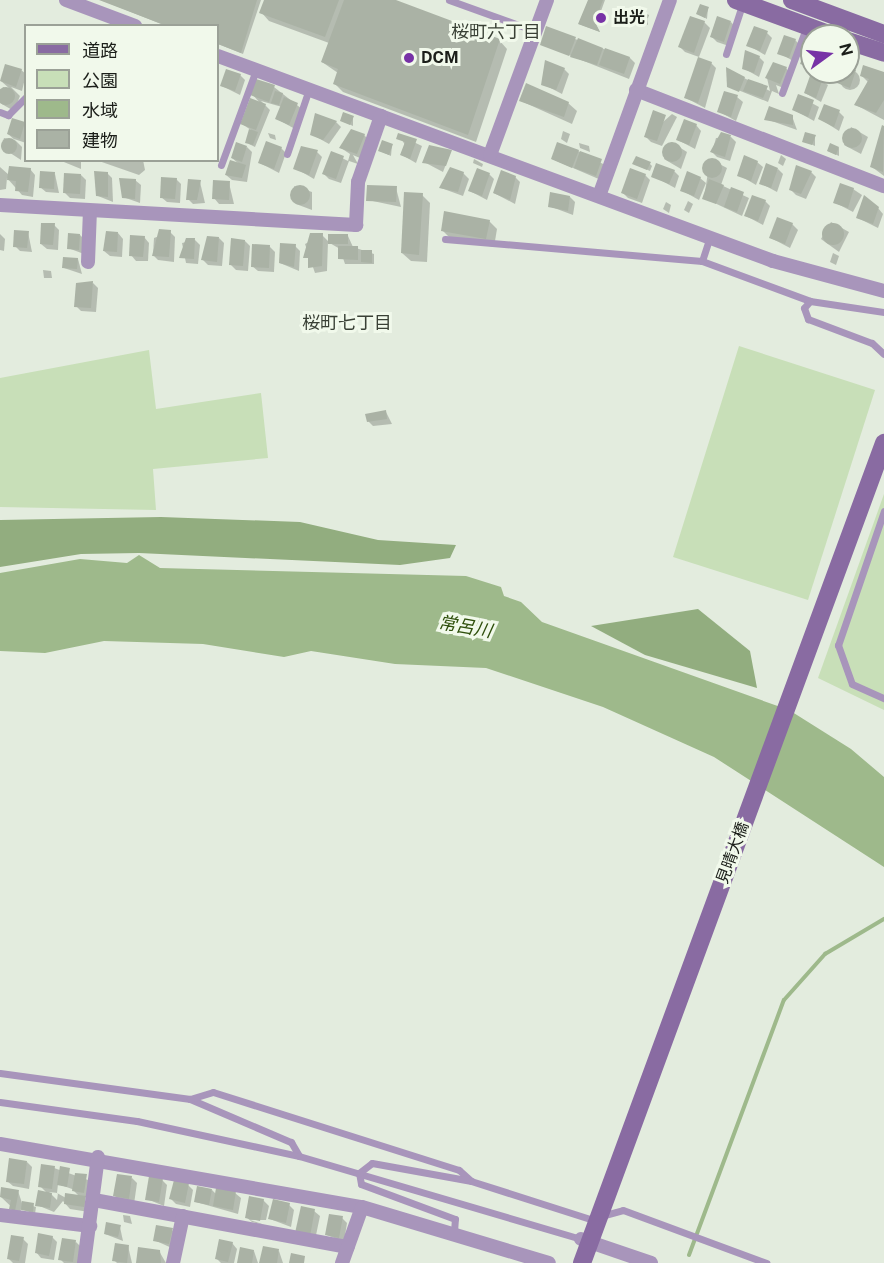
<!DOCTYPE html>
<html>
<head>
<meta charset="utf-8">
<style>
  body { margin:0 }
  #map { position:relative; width:884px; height:1263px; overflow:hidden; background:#e3ecde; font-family:"Public Sans","Noto Sans JP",sans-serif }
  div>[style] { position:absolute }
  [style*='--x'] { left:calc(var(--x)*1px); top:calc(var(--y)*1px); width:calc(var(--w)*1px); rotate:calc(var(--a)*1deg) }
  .green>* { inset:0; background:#c8dfb8 }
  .forest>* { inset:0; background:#92ad7f }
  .water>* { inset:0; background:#9eb98b }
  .shadow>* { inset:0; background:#0003 }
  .round { border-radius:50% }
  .stream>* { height:4px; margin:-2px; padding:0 2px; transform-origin:2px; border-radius:2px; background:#9eb98b }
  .building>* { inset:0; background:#aab2a5 }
  .lane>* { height:7px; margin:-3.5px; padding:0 3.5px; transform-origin:3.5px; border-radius:3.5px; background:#a895bb }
  .street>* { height:14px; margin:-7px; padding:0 7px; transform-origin:7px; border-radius:7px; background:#a895bb }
  .secondary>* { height:18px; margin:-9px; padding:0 9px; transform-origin:9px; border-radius:9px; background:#896ba2 }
  .secondary-bridge>* { height:18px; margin:-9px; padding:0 9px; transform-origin:9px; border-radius:9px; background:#896ba2 }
  .dots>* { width:16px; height:16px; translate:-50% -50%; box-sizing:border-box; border:3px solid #f1f9eb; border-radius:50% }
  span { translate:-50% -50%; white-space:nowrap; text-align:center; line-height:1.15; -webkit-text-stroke:6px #f1f9eb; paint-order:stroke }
  .poi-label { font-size:16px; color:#1b1e19; font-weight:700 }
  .left { translate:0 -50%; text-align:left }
  .street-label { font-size:16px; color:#1b1e19 }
  .neighbourhood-label { font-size:18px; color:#394035 }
  .water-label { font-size:18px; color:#2f500c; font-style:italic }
  .legend { position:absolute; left:24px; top:24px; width:195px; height:138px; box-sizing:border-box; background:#f1f9eb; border:2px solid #9ba197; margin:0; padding:8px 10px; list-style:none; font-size:18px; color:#1b1e19 }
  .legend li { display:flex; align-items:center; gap:12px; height:30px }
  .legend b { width:30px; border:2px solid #9ba197 }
  .north { position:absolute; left:800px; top:24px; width:60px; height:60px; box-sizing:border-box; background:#f1f9eb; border:2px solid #9ba197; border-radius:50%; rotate:75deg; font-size:16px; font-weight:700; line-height:24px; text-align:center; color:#1b1e19 }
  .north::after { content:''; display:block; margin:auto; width:21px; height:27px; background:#7732a6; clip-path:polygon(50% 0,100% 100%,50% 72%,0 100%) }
</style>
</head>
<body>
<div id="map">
  <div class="green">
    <div style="clip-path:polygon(739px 346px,875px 390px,808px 600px,673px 557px)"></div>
    <div style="clip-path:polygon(149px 350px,156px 409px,261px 393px,268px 458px,153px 469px,156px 510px,0 507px,0 378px)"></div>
    <div style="clip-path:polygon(884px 494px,884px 710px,818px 678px)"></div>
  </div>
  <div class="forest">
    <div style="clip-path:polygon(161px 517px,300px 522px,378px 540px,456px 545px,450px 558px,400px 565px,139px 553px,81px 554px,0 567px,0 520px)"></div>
    <div style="clip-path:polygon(698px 609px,750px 651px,757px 688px,645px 655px,591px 626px)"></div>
  </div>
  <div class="water">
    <div style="clip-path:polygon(139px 555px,160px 568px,466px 576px,501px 587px,504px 596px,521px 602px,542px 622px,789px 710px,851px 749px,884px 777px,884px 867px,714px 757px,603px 707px,486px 668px,395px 664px,311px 651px,284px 657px,203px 644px,104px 641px,45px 653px,0 651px,0 573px,80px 559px,127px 563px)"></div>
  </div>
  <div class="shadow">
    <div style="clip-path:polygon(101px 0,261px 0,243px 54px,218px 44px,218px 26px,166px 26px)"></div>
    <div style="clip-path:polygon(266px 0,392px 0,499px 40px,507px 49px,476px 142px,343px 92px,335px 84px,338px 73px,322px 62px,329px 43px,269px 21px,261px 12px)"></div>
    <div style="clip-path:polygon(589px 0,605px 0,596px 25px,600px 32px,579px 24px)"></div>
    <div style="clip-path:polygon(708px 8px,707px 19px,698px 14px)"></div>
    <div style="clip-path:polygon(648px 16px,648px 25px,639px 20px)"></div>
    <div style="clip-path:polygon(704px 22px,710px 28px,699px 57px,685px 52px,680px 47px)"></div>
    <div style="clip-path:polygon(731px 22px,736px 28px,729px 46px,717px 42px,711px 36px)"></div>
    <div style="clip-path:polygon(767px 33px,772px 38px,765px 55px,748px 45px)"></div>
    <div style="clip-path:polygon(575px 39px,630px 58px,635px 63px,629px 79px,541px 44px)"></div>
    <div style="clip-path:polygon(795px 40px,801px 46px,795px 62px,779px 53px)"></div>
    <div style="clip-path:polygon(759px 57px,764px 62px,759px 77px,743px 68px)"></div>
    <div style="clip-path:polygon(711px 63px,716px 68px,705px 108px,686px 98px)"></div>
    <div style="clip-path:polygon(786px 68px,791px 74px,786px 89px,776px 85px,779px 94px,772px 91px,768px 102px,728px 86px,744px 78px,770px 91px,767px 78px)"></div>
    <div style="clip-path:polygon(564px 69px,569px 74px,562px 94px,543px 84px)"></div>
    <div class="round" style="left:840px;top:70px;width:20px;height:20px"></div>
    <div style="clip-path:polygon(21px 70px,26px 74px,22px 91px,11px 87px,20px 96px,14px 111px,0 103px,3px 87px,10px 89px,1px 81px)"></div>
    <div style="clip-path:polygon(816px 72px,832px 72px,830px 77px)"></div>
    <div style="clip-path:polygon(884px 74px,884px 120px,856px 105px,869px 83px,861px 75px)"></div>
    <div style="clip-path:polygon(240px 75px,245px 80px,240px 95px,222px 86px)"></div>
    <div style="clip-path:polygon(812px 75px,828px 85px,821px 102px,805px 93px)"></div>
    <div style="clip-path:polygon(274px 87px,302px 109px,295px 129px,277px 119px,282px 107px,261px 101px,270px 110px,255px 147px,249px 144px,251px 130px,242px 124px,261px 104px,252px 94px)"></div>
    <div style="clip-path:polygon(799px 96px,819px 107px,814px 121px,794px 110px)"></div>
    <div style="clip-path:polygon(737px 97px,743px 102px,736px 121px,718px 111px)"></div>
    <div style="clip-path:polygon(521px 101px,568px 103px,577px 111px,572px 124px)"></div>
    <div style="clip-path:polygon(839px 112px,844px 117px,839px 131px,820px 119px)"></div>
    <div style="clip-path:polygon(672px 114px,677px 117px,662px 146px,651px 142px,646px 137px)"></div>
    <div style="clip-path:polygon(792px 116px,797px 130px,766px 119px)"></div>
    <div style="clip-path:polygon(353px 117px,353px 126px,342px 121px)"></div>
    <div style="clip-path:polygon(13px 120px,26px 125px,26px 143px,14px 139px,22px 147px,21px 160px,1px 147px,4px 138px,16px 141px,8px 134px)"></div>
    <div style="clip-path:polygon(336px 122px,341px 127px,329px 144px,311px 134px)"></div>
    <div style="clip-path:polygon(696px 125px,701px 131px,695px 149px,678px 140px)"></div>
    <div style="clip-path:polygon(851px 127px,868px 137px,861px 154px,844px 145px)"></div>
    <div style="clip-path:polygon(883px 127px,884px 127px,884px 176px,872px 167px)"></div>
    <div style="clip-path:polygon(563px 131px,570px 134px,567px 143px,561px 139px)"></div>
    <div style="clip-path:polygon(268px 133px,275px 135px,276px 140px,270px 138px)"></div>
    <div style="clip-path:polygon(364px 135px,369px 140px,362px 159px,353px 155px,358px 164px,349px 161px,341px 183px,329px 179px,324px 174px,332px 153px,348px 161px,350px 154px,341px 148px)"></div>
    <div style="clip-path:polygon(399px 135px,422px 146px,416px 163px,402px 155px,405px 145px)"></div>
    <div style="clip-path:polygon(731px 137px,736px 142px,730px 161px,717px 157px,712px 152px,716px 138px)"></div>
    <div style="clip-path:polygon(815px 137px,815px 146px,804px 141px)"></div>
    <div style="clip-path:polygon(671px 142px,687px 152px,681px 169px,664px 159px)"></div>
    <div style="clip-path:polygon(579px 143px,589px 146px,590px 152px,580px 148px)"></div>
    <div style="clip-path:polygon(392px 145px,391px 156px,380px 151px)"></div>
    <div style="clip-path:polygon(247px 147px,252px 152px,247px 182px,232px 180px,226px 175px,239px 164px,232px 158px)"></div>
    <div style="clip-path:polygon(281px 148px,286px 153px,279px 173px,260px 163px)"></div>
    <div style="clip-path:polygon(839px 148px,839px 156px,828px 151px)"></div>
    <div style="clip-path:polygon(451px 151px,443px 172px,424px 162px)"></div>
    <div style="clip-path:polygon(578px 151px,607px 166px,601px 180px,552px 159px)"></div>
    <div style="clip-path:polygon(317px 152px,322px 157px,314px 179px,295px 168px)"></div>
    <div style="clip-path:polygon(781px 155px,786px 159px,783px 166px,778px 163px)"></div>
    <div style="clip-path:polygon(474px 159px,483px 164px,482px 167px,473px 163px)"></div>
    <div style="clip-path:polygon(710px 159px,727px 168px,721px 185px,749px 198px,742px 216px,704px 198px)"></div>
    <div style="clip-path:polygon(59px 160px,81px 160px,81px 169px)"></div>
    <div style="clip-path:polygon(96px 160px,143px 160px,145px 170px,139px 175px)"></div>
    <div style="clip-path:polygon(757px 162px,763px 167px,756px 185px,739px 175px)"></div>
    <div style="clip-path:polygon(634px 164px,650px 164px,652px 166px,650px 171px)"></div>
    <div style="clip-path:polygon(0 167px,9px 175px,30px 169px,35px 175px,33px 197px,22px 195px,7px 178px,6px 189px,0 190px)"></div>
    <div style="clip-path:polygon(778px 169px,783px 174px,777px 192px,760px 183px)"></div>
    <div style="clip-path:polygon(674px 171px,679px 176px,675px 188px,653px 176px)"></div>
    <div style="clip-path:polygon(811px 172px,816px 177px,806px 199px,796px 195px,790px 189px)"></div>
    <div style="clip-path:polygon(107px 173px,112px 178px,113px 202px,98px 196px)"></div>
    <div style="clip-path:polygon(463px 173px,469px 179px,463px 196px,441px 188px)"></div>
    <div style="clip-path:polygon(55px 174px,59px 193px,46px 192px,40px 187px)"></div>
    <div style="clip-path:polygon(489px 174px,494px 179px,487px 200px,470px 191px)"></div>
    <div style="clip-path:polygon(81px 175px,86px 180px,85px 199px,70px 198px,65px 193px)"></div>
    <div style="clip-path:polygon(645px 175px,650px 180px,642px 203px,628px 198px,623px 193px)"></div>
    <div style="clip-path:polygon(515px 177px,520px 182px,515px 204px,494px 193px)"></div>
    <div style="clip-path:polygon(700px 178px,706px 183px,699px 200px,681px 190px)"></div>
    <div style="clip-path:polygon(176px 179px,181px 184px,180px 203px,167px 202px,161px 197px)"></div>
    <div style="clip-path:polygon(135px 180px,141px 185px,140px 203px,123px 197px)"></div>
    <div style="clip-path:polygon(200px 182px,205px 203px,193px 204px,188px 199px)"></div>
    <div style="clip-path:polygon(229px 183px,234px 204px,219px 204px,214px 198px)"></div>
    <div style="clip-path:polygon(294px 186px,312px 192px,312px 210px,296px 204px)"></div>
    <div style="clip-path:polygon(396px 188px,401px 207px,368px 200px)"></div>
    <div style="clip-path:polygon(853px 189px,862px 195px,853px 212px,834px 202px)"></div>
    <div style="clip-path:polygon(422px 195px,430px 203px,427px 262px,411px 261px,402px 253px)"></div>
    <div style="clip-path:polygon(570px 197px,575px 202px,573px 215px,549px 206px)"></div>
    <div style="clip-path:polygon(688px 201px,693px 204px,689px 213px,684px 210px)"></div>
    <div style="clip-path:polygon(765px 201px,770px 206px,763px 225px,746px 216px)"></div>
    <div style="clip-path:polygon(666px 202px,671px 205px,669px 213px,663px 209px)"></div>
    <div style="clip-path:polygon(878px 208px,883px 214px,878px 228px,858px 218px)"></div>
    <div style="clip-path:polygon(489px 221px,497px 229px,494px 247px,451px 239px,442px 230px)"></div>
    <div style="clip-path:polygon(831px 222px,849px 232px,839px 252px,821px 239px)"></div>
    <div style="clip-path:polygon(792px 224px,798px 230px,790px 248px,771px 238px)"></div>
    <div style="clip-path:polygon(54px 225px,59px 230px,58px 250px,47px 249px,41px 244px)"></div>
    <div style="clip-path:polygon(28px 232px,32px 252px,20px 251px,15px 246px)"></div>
    <div style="clip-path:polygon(170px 232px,175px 237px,174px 262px,158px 260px,153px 255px,154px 238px)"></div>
    <div style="clip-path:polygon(118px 233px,123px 239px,122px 257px,110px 256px,104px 251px)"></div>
    <div style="clip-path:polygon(0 234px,5px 239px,4px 251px,0 250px)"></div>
    <div style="clip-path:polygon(80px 235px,85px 240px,84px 254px,68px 248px)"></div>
    <div style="clip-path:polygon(322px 235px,329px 242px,348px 236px,353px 247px,374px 254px,374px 264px,345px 264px,340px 249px,328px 242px,327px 271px,315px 273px,305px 244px)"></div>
    <div style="clip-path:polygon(144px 237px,149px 243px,148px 261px,136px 261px,131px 255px)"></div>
    <div style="clip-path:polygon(219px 238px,224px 243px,222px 266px,208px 265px,203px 260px)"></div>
    <div style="clip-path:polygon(195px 240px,200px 245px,198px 264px,186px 263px,182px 243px)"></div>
    <div style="clip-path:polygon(245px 241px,250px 246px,248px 271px,236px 270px,230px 264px)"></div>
    <div style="clip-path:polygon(295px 246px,300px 251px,299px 271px,280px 263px)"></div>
    <div style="clip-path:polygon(270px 247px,275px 252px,274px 272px,258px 271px,252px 266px)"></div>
    <div style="clip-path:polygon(833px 253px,839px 256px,836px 265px,830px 262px)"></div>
    <div style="clip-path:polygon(78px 259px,82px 274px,64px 268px)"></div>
    <div style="clip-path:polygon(43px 270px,51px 271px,52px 278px,44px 278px)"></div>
    <div style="clip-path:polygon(93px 283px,98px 288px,96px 312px,81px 311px,76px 306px)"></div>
    <div style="clip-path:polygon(386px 412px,392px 424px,373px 426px,368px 421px)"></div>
    <div style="clip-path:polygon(27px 1162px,32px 1167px,29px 1189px,13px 1186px,7px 1181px)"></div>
    <div style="clip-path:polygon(evenodd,54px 1168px,91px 1181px,89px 1197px,84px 1197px,89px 1212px,70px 1209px,63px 1201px,54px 1212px,37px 1205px,47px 1193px,40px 1186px,54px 1168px,58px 1184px,72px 1189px,80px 1197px,66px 1198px,57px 1193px,58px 1184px,54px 1168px,49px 1192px,58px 1193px,57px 1200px,49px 1192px)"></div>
    <div style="clip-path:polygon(132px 1178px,137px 1183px,134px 1204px,120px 1201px,115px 1196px)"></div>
    <div style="clip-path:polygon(162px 1180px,167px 1185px,164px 1206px,147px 1199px)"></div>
    <div style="clip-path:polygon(188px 1185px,193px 1190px,190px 1207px,176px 1204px,171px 1199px)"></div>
    <div style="clip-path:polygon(212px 1190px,217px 1195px,235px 1193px,241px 1198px,238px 1214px,196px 1202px)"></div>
    <div style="clip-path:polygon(18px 1191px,22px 1203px,36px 1207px,35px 1214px,21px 1209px,20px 1215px,1px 1197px)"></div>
    <div style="clip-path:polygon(263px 1200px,269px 1206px,266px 1220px,250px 1220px,265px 1225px,252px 1222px,246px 1217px)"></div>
    <div style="clip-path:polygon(289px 1205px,294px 1210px,291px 1227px,270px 1219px)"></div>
    <div style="clip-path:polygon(314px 1211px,320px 1216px,315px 1240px,302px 1238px)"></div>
    <div style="clip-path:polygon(123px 1215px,130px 1216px,132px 1224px,124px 1222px)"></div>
    <div style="clip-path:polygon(342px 1218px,347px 1223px,344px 1242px,327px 1235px)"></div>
    <div style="clip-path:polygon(120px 1227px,123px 1241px,105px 1234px)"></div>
    <div style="clip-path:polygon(172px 1230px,177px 1235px,174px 1249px,154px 1240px)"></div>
    <div style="clip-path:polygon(52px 1237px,57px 1242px,54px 1260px,41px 1258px,36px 1252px)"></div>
    <div style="clip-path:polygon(23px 1239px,28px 1244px,25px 1263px,13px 1263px,8px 1258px)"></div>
    <div style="clip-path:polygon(76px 1242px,81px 1247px,78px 1263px,64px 1263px,60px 1259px)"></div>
    <div style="clip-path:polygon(232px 1243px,237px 1249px,234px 1263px,221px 1263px,216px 1258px)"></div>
    <div style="clip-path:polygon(128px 1246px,132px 1263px,117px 1263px,114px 1260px)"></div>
    <div style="clip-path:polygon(159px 1251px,166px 1263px,138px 1263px)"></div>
    <div style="clip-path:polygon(254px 1251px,258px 1263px,239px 1263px)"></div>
    <div style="clip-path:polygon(279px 1251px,283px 1263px,261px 1263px)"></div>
  </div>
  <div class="stream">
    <div style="--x:689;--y:1255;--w:272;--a:-69.6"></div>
    <div style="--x:784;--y:1000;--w:62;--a:-48.3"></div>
    <div style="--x:825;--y:954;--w:69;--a:-30.7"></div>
  </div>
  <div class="building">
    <div style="clip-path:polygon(99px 0,257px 0,241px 53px,218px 44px,218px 26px,167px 26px)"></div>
    <div style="clip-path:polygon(264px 0,339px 0,325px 37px,259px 13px)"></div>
    <div style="clip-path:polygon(344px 0,396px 0,500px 39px,468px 135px,333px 84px,338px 69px,321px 62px)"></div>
    <div style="clip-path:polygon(588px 0,603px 0,595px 22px,600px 32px,578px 24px)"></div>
    <div style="clip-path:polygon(700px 4px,709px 7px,705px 18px,696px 14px)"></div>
    <div style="clip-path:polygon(640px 11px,649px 15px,646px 24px,637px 21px)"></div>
    <div style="clip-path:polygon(690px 16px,705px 21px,694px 53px,678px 47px)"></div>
    <div style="clip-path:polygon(717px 16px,731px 21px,724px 42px,710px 37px)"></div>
    <div style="clip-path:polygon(546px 26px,576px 37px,569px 56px,540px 45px)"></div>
    <div style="clip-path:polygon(754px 26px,768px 31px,760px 51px,746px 46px)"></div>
    <div style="clip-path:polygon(784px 35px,796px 39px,789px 58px,777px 54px)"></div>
    <div style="clip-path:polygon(578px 38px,603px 48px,597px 65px,570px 57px)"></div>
    <div style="clip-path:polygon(605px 48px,630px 57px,624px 74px,599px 65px)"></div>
    <div style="clip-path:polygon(806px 49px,812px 51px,812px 68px,800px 64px)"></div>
    <div style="clip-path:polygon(745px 50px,760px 56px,754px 73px,742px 69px)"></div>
    <div style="clip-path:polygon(698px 57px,712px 62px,698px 103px,684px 98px)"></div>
    <div style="clip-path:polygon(545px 60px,565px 68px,556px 90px,541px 85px)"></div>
    <div style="clip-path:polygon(773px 62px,787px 67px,780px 84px,765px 78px)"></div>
    <div style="clip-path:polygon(5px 64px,22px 69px,16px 87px,0 81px)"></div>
    <div style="clip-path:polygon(863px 65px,884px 72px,884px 100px,876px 113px,854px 105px,869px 79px,860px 76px)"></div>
    <div style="clip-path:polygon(726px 67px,745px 77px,739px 92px,727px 87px)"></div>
    <div style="clip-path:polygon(848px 67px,856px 70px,850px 88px,837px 83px)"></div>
    <div style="clip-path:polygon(226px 69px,241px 74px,235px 91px,220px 86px)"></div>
    <div style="clip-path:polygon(811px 73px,823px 78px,816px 98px,804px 93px)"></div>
    <div style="clip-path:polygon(256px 79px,275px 85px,269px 102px,250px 95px)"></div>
    <div style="clip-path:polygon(748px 79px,768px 86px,763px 98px,743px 91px)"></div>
    <div style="clip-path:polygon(526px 83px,569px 102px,564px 117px,519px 101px)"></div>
    <div class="round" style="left:-3px;top:87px;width:18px;height:18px"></div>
    <div style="clip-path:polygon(275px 91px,283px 93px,279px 105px,271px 103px)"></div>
    <div style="clip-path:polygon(724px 91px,738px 95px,731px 117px,717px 112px)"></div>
    <div style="clip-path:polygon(798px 94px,814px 100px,808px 117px,792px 110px)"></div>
    <div style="clip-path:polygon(284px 97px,298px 103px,289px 125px,275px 119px)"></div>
    <div style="clip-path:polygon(250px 98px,266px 104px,256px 130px,240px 124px)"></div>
    <div style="clip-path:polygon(824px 104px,840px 110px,834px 127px,818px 119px)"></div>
    <div style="clip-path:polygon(769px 106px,793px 115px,793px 125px,764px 120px)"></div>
    <div style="clip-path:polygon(653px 110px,666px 115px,657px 141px,644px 137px)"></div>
    <div style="clip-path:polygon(343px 112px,354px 116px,350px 125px,340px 121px)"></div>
    <div style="clip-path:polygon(315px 113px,337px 121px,323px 140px,310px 135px)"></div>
    <div style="clip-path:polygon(12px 118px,25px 122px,20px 139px,7px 134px)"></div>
    <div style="clip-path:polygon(684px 119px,697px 124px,689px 145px,676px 140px)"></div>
    <div style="clip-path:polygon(882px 125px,884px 126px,883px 172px,870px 167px)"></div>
    <div class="round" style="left:842px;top:128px;width:20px;height:20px"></div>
    <div style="clip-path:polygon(249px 129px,258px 132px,253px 145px,245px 143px)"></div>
    <div style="clip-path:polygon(351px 129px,365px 134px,357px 154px,339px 148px)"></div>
    <div style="clip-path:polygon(721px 132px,731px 135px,725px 157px,710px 152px)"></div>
    <div style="clip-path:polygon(805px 132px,816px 135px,812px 145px,802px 142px)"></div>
    <div style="clip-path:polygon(398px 133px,417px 139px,410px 159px,400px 155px,405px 142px,396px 139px)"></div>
    <div class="round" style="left:1px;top:138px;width:16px;height:16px"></div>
    <div style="clip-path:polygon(382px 140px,393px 144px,389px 155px,378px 151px)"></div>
    <div style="clip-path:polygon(266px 141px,282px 147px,274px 169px,258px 163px)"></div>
    <div style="clip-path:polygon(236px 142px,247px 146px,242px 162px,231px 158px)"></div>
    <div style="clip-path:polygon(557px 142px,579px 150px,572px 168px,551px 159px)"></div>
    <div class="round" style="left:662px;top:142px;width:20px;height:20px"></div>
    <div style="clip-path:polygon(830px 143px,839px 147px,836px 155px,827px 151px)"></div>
    <div style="clip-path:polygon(429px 145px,452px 150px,446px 166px,422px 163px)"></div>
    <div style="clip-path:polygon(301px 146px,318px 150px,309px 175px,293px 169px)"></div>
    <div style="clip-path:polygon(331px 151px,344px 156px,336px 179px,322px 174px)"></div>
    <div style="clip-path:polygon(580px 151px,602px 159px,596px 176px,574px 168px)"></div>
    <div style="clip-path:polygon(744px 155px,758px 161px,751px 181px,737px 176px)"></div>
    <div style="clip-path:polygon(636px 156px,651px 162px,647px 170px,632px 164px)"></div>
    <div class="round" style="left:702px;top:158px;width:20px;height:20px"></div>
    <div style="clip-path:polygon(230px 160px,246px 165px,242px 178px,225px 175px)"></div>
    <div style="clip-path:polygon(656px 163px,675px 170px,669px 184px,651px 177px)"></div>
    <div style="clip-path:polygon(766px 163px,778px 168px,771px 188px,759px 184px)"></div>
    <div style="clip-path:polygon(796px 165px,812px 171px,801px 194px,789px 190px)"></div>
    <div style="clip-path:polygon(9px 166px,31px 168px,28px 192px,15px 191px,16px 181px,7px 180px)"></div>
    <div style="clip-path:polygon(450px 167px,464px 172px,458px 192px,439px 188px)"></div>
    <div style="clip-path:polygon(477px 168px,490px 173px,482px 196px,468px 191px)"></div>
    <div style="clip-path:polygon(630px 168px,646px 174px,637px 199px,621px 193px)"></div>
    <div style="clip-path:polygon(501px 170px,516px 176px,510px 200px,493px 193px)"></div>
    <div style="clip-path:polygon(40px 171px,55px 172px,54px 189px,39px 188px)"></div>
    <div style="clip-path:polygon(94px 171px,108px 172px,108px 197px,96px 196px)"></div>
    <div style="clip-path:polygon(687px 171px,701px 177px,694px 196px,680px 191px)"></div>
    <div style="clip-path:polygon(64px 173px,81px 174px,80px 194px,63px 193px)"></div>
    <div style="clip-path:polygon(161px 177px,177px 178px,175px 199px,160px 198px)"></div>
    <div style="clip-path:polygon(119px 178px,136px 179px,135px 199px,122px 198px)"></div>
    <div style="clip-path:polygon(188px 179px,201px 180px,197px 200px,186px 200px)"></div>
    <div style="clip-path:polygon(709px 179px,724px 185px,716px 204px,702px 199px)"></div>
    <div style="clip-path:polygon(213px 180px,230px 181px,229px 200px,212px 199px)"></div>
    <div style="clip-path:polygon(840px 183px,854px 188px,848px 208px,833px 203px)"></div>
    <div style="clip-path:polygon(367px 185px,397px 186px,396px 202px,366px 201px)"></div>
    <div class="round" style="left:290px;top:185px;width:20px;height:20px"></div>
    <div style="clip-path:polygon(731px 187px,744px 192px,737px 212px,724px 207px)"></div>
    <div style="clip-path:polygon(404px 192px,423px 193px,419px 255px,401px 253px)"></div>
    <div style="clip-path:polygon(550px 192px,570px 196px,568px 211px,548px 207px)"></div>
    <div style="clip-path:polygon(752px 195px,766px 200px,758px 221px,744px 216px)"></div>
    <div style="clip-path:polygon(864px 195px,879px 207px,873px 224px,856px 218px)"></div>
    <div style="clip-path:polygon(444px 211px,490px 220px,486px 239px,441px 231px)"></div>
    <div style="clip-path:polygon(777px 217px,793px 223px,785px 244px,769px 238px)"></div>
    <div class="round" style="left:822px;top:223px;width:22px;height:22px"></div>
    <div style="clip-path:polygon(41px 223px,55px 223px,53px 245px,40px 244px)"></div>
    <div style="clip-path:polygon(159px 229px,171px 230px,169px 257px,152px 256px)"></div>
    <div style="clip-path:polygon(14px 230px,29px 231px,27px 248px,13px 247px)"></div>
    <div style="clip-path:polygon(106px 231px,118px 232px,117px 252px,103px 251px)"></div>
    <div style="clip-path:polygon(68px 233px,80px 234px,79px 250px,67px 249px)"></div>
    <div style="clip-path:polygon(310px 233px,323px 233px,322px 266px,308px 268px,308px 258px,303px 258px)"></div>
    <div style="clip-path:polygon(328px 234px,348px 234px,348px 244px,328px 244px)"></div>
    <div style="clip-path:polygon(130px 235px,145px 236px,143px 257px,129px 256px)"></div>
    <div style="clip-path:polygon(207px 236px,219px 237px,217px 262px,201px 260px)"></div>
    <div style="clip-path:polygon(186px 238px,195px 238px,194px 259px,179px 258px)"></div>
    <div style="clip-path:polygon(231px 238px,245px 240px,243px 266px,229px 265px)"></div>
    <div style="clip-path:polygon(280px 243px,296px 244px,294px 267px,279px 263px)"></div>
    <div style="clip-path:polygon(252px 244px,270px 245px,269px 268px,251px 267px)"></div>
    <div style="clip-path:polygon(338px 246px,358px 246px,358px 260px,338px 259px)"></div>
    <div style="clip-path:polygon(361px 250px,372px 250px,372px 263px,361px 262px)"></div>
    <div style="clip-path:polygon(63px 257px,78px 258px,77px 269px,62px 268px)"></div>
    <div style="clip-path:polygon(93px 281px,91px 308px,74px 307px,76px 283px)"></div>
    <div style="clip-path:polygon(386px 410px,387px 419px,367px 422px,365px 414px)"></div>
    <div style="clip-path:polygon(9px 1158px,27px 1161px,24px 1184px,6px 1182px)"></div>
    <div style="clip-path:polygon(41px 1164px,55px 1166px,52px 1189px,38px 1187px)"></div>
    <div style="clip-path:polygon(60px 1166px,70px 1168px,67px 1187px,57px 1185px)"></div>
    <div style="clip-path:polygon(75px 1173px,87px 1174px,84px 1193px,72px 1191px)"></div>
    <div style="clip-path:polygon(117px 1174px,132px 1176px,129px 1199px,113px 1196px)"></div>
    <div style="clip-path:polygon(149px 1176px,163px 1178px,159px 1202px,145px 1200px)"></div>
    <div style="clip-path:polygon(174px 1180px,189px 1183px,185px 1203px,169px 1199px)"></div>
    <div style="clip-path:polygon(197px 1186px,212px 1189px,209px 1205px,194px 1202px)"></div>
    <div style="clip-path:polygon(1px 1187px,19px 1190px,15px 1211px,9px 1209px,11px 1200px,0 1197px)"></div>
    <div style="clip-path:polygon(216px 1188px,236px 1191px,233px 1210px,213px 1206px)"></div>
    <div style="clip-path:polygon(38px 1190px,52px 1193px,50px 1208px,35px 1206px)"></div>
    <div style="clip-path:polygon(65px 1193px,86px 1196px,84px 1207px,64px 1204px)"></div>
    <div style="clip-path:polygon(249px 1196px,264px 1199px,260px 1221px,245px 1218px)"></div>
    <div style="clip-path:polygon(273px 1199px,290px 1203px,286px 1223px,268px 1219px)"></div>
    <div style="clip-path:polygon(22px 1201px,34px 1203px,33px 1212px,21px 1210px)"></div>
    <div style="clip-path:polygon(301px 1206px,315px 1209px,310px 1236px,295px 1233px)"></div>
    <div style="clip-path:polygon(329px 1214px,343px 1216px,339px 1238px,325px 1235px)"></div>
    <div style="clip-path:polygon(106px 1222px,121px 1225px,118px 1237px,104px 1234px)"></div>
    <div style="clip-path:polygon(156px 1225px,173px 1228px,169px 1244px,153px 1241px)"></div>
    <div style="clip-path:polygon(38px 1233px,53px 1236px,49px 1256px,35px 1253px)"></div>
    <div style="clip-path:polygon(11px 1235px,24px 1237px,19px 1261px,7px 1259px)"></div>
    <div style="clip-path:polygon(62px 1238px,76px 1240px,73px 1262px,58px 1260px)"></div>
    <div style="clip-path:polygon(219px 1239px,233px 1242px,228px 1262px,215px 1259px)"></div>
    <div style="clip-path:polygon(115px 1243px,129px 1245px,127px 1263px,112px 1261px)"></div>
    <div style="clip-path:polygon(263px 1246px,279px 1249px,277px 1263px,259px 1263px)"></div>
    <div style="clip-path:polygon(138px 1247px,160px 1250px,161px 1263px,136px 1263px)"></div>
    <div style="clip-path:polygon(240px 1247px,254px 1250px,252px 1263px,237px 1263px)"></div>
    <div style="clip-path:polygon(291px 1253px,305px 1256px,304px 1263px,289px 1263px)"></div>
  </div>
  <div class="lane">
    <div style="--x:449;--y:0;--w:91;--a:19.8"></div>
    <div style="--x:726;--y:54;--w:52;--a:-71.9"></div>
    <div style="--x:782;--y:93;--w:69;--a:-69.7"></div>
    <div style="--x:0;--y:112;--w:9;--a:21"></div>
    <div style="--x:8;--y:115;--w:25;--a:-45"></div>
    <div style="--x:287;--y:154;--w:69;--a:-71.3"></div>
    <div style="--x:221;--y:165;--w:101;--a:-69.8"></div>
    <div style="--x:445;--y:239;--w:258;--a:4.9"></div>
    <div style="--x:702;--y:261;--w:115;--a:20.3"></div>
    <div style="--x:810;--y:301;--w:75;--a:8.5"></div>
    <div style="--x:702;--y:261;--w:26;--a:-72"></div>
    <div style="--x:810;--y:301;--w:9;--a:131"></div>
    <div style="--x:804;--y:308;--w:12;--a:70"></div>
    <div style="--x:808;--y:319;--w:68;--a:20.6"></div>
    <div style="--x:872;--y:343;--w:16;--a:43"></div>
    <div style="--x:884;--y:511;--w:142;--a:108.9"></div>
    <div style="--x:838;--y:645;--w:41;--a:70.3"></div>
    <div style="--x:852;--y:684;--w:35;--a:24"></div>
    <div style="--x:0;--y:1073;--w:192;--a:7.8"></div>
    <div style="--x:190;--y:1099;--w:110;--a:23.1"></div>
    <div style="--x:291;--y:1142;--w:16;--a:60"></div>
    <div style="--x:190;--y:1099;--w:24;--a:-17"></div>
    <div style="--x:213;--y:1092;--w:258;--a:17.6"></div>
    <div style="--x:459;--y:1170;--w:15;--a:42"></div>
    <div style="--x:0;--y:1102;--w:138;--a:7.9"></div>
    <div style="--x:137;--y:1121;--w:166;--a:12.2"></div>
    <div style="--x:299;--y:1156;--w:294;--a:16.4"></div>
    <div style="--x:454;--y:1232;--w:13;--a:-86"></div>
    <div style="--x:455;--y:1219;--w:100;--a:-159.6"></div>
    <div style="--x:361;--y:1184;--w:11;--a:-100"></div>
    <div style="--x:359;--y:1173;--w:16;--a:-38"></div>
    <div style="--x:372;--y:1163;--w:101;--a:10.3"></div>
    <div style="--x:471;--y:1181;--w:125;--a:17.7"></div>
    <div style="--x:590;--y:1219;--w:34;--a:-15"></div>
    <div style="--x:623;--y:1210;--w:153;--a:20.3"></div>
  </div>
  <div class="street">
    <div style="--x:66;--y:0;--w:74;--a:20.6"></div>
    <div style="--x:218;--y:56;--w:592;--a:20.27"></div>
    <div style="--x:773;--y:261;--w:115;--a:15.1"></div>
    <div style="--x:636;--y:90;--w:266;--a:21.2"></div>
    <div style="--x:490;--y:155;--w:165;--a:-69.8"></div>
    <div style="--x:599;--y:196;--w:208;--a:-70.1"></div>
    <div style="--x:0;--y:205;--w:357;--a:3.2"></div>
    <div style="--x:356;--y:225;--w:43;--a:-87.3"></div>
    <div style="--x:358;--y:182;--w:70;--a:-70.8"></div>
    <div style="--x:88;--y:262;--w:51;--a:-87.8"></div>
    <div style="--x:0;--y:1144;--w:367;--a:9.9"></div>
    <div style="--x:362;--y:1207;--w:195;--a:16.7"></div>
    <div style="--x:94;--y:1200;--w:258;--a:10.5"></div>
    <div style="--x:0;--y:1215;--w:91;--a:7"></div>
    <div style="--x:581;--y:1239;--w:74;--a:18.9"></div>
    <div style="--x:84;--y:1263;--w:107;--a:-82.5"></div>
    <div style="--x:173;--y:1263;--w:48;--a:-78"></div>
    <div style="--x:342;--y:1263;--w:59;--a:-70.3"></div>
  </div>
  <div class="secondary">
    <div style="--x:736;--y:0;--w:104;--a:20.2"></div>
    <div style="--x:792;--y:0;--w:98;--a:20.3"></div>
    <div style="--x:848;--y:41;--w:38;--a:18"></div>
  </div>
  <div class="secondary-bridge">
    <div style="--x:582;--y:1263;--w:874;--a:-69.78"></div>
  </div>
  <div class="dots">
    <div style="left:601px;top:18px;background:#7732a6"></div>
    <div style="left:409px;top:58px;background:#7732a6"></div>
  </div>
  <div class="poi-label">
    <span class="left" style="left:613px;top:18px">出光</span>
    <span class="left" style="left:421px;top:58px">DCM</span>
  </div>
  <div class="street-label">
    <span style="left:733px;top:853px;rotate:-70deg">見晴大橋</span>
  </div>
  <div class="neighbourhood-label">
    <span style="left:496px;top:32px">桜町六丁目</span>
    <span style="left:347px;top:323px">桜町七丁目</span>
  </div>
  <div class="water-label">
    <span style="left:465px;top:627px;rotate:10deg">常呂川</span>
  </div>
  <ul class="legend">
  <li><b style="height:8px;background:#896ba2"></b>道路</li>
  <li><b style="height:16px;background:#c8dfb8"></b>公園</li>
  <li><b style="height:16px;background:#9eb98b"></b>水域</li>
  <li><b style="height:16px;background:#aab2a5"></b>建物</li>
  </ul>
  <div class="north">N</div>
</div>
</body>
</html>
